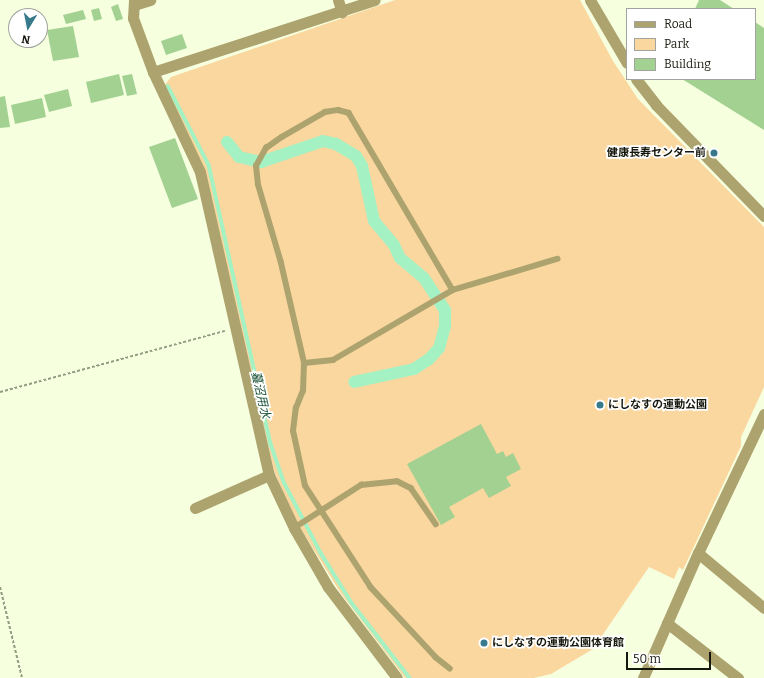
<!DOCTYPE html>
<html>
<head>
<meta charset="utf-8">
<style>
  body { margin:0 }
  #map { position:relative; width:764px; height:678px; overflow:hidden; background:#f6ffde; font-family:Bitter,"Noto Sans JP",serif }
  div>[style] { position:absolute }
  [style*='--x'] { left:calc(var(--x)*1px); top:calc(var(--y)*1px); width:calc(var(--w)*1px); rotate:calc(var(--a)*1deg) }
  .green>* { inset:0; background:#fad79f }
  .stream>* { height:3.5px; margin:-1.75px; padding:0 1.75px; transform-origin:1.75px; border-radius:1.75px; background:#a4f1c3 }
  .canal>* { height:12px; margin:-6px; padding:0 6px; transform-origin:6px; border-radius:6px; background:#a4f1c3 }
  .building>* { inset:0; background:#a2d192 }
  .path>* { height:2px; margin-top:-1px; transform-origin:0; background:repeating-linear-gradient(90deg,#939982 0 3px,transparent 0 5px) }
  .service>* { height:5.5px; margin:-2.75px; padding:0 2.75px; transform-origin:2.75px; border-radius:2.75px; background:#ada36f }
  .minor>* { height:11px; margin:-5.5px; padding:0 5.5px; transform-origin:5.5px; border-radius:5.5px; background:#ada36f }
  .tertiary>* { height:11px; margin:-5.5px; padding:0 5.5px; transform-origin:5.5px; border-radius:5.5px; background:#ada36f }
  .dots>* { width:11px; height:11px; translate:-50% -50%; box-sizing:border-box; border:2px solid #fff; border-radius:50% }
  span { translate:-50% -50%; white-space:nowrap; text-align:center; line-height:1.15; -webkit-text-stroke:3.5px #fff; paint-order:stroke }
  .poi-label { font-size:11px; color:#16180d; font-weight:700 }
  .right { translate:-100% -50%; text-align:right }
  .left { translate:0 -50%; text-align:left }
  .water-label { font-size:12px; color:#175134; font-style:italic }
  .legend { position:absolute; left:626px; top:8px; width:130px; height:72px; box-sizing:border-box; background:#fff; border:1px solid #a2a39e; margin:0; padding:5px 7px; list-style:none; font-size:12px; color:#16180d }
  .legend li { display:flex; align-items:center; gap:8px; height:20px }
  .legend b { width:20px; border:1px solid #a2a39e }
  .north { position:absolute; left:8px; top:8px; width:40px; height:40px; box-sizing:border-box; background:#fff; border:1px solid #a2a39e; border-radius:50%; rotate:190deg; font-size:11px; font-weight:700; line-height:16px; text-align:center; color:#16180d }
  .north::after { content:''; display:block; margin:auto; width:14px; height:18px; background:#377a8b; clip-path:polygon(50% 0,100% 100%,50% 72%,0 100%) }
  .scale { position:absolute; left:626px; top:652px; width:85px; height:18px; box-sizing:border-box; border:2px solid #16180d; border-top:0; padding-left:5px; font-size:12px; line-height:14px; white-space:nowrap; color:#16180d; -webkit-text-stroke:3px #fff; paint-order:stroke }
</style>
</head>
<body>
<div id="map">
  <div class="green">
    <div style="clip-path:polygon(395px 0,580px 0,613px 61px,638px 99px,764px 227px,764px 387px,741px 437px,741px 446px,683px 570px,679px 567px,674px 579px,649px 567px,593px 649px,551px 674px,534px 678px,405px 678px,340px 592px,293px 516px,274px 471px,204px 170px,164px 86px,171px 77px)"></div>
  </div>
  <div class="stream">
    <div style="--x:168;--y:86;--w:89;--a:62.6"></div>
    <div style="--x:209;--y:165;--w:286;--a:77.5"></div>
    <div style="--x:271;--y:444;--w:40;--a:71.1"></div>
    <div style="--x:284;--y:482;--w:80;--a:62.5"></div>
    <div style="--x:321;--y:553;--w:59;--a:58.2"></div>
    <div style="--x:352;--y:603;--w:95;--a:52.3"></div>
  </div>
  <div class="canal">
    <div style="--x:227;--y:142;--w:19;--a:51"></div>
    <div style="--x:239;--y:157;--w:23;--a:13"></div>
    <div style="--x:261;--y:162;--w:65;--a:-18.7"></div>
    <div style="--x:323;--y:141;--w:13;--a:13"></div>
    <div style="--x:336;--y:144;--w:23;--a:31"></div>
    <div style="--x:356;--y:156;--w:12;--a:59"></div>
    <div style="--x:362;--y:166;--w:56;--a:77.7"></div>
    <div style="--x:374;--y:221;--w:31;--a:50"></div>
    <div style="--x:394;--y:245;--w:14;--a:65"></div>
    <div style="--x:400;--y:258;--w:31;--a:40"></div>
    <div style="--x:424;--y:278;--w:38;--a:57"></div>
    <div style="--x:445;--y:310;--w:16;--a:90"></div>
    <div style="--x:445;--y:326;--w:23;--a:105"></div>
    <div style="--x:439;--y:348;--w:15;--a:132"></div>
    <div style="--x:429;--y:359;--w:18;--a:146"></div>
    <div style="--x:414;--y:369;--w:61;--a:167.8"></div>
  </div>
  <div class="building">
    <div style="clip-path:polygon(699px 0,720px 0,734px 9px,695px 9px)"></div>
    <div style="clip-path:polygon(118px 4px,123px 19px,116px 21px,111px 7px)"></div>
    <div style="clip-path:polygon(99px 8px,102px 19px,94px 21px,91px 10px)"></div>
    <div style="clip-path:polygon(83px 10px,86px 19px,66px 24px,63px 15px)"></div>
    <div style="clip-path:polygon(755px 22px,764px 28px,764px 130px,682px 79px,755px 79px)"></div>
    <div style="clip-path:polygon(73px 26px,79px 57px,53px 61px,47px 30px)"></div>
    <div style="clip-path:polygon(182px 34px,187px 48px,166px 55px,161px 41px)"></div>
    <div style="clip-path:polygon(119px 74px,124px 95px,91px 103px,86px 82px)"></div>
    <div style="clip-path:polygon(132px 74px,137px 94px,127px 96px,122px 76px)"></div>
    <div style="clip-path:polygon(68px 89px,72px 106px,49px 112px,44px 95px)"></div>
    <div style="clip-path:polygon(5px 96px,10px 127px,0 128px,0 97px)"></div>
    <div style="clip-path:polygon(42px 98px,46px 117px,15px 124px,11px 105px)"></div>
    <div style="clip-path:polygon(175px 138px,198px 199px,172px 208px,149px 147px)"></div>
    <div style="clip-path:polygon(481px 424px,497px 454px,503px 451px,506px 457px,513px 453px,521px 469px,506px 477px,511px 486px,489px 498px,483px 488px,449px 507px,455px 517px,441px 525px,407px 464px)"></div>
  </div>
  <div class="path">
    <div style="--x:0;--y:392;--w:233;--a:-15.2"></div>
    <div style="--x:0;--y:587;--w:94;--a:76.4"></div>
  </div>
  <div class="service">
    <div style="--x:304;--y:363;--w:29;--a:-6"></div>
    <div style="--x:333;--y:360;--w:139;--a:-30.3"></div>
    <div style="--x:294;--y:528;--w:80;--a:-32.7"></div>
    <div style="--x:361;--y:485;--w:36;--a:-6"></div>
    <div style="--x:397;--y:481;--w:16;--a:27"></div>
    <div style="--x:411;--y:488;--w:44;--a:55.2"></div>
    <div style="--x:450;--y:669;--w:18;--a:-142"></div>
    <div style="--x:436;--y:658;--w:96;--a:-132.9"></div>
    <div style="--x:371;--y:588;--w:121;--a:-122.9"></div>
    <div style="--x:305;--y:486;--w:56;--a:-102.3"></div>
    <div style="--x:293;--y:431;--w:23;--a:-83"></div>
    <div style="--x:296;--y:408;--w:18;--a:-68"></div>
    <div style="--x:303;--y:391;--w:28;--a:-88"></div>
    <div style="--x:304;--y:363;--w:103;--a:-103"></div>
    <div style="--x:281;--y:263;--w:81;--a:-106.4"></div>
    <div style="--x:258;--y:185;--w:19;--a:-96"></div>
    <div style="--x:256;--y:166;--w:21;--a:-61"></div>
    <div style="--x:266;--y:148;--w:19;--a:-35"></div>
    <div style="--x:282;--y:137;--w:50;--a:-30.2"></div>
    <div style="--x:325;--y:112;--w:13;--a:-9"></div>
    <div style="--x:338;--y:110;--w:11;--a:15"></div>
    <div style="--x:349;--y:113;--w:205;--a:59.6"></div>
    <div style="--x:453;--y:290;--w:109;--a:-16.6"></div>
  </div>
  <div class="minor">
    <div style="--x:134;--y:0;--w:18;--a:93"></div>
    <div style="--x:133;--y:18;--w:58;--a:69.7"></div>
    <div style="--x:153;--y:72;--w:110;--a:64.8"></div>
    <div style="--x:200;--y:172;--w:311;--a:77.2"></div>
    <div style="--x:269;--y:475;--w:59;--a:64.7"></div>
    <div style="--x:294;--y:528;--w:68;--a:60"></div>
    <div style="--x:328;--y:587;--w:114;--a:52.8"></div>
    <div style="--x:338;--y:0;--w:13;--a:72"></div>
    <div style="--x:134;--y:5;--w:17;--a:-17"></div>
    <div style="--x:195;--y:508;--w:81;--a:-24"></div>
    <div style="--x:698;--y:553;--w:86;--a:39.8"></div>
    <div style="--x:667;--y:623;--w:90;--a:37.8"></div>
  </div>
  <div class="tertiary">
    <div style="--x:590;--y:0;--w:73;--a:59.6"></div>
    <div style="--x:153;--y:72;--w:233;--a:-18"></div>
    <div style="--x:636;--y:79;--w:33;--a:52"></div>
    <div style="--x:656;--y:105;--w:155;--a:45.8"></div>
    <div style="--x:643;--y:678;--w:137;--a:-66.3"></div>
    <div style="--x:698;--y:553;--w:154;--a:-64.6"></div>
  </div>
  <div class="dots">
    <div style="left:714px;top:153px;background:#377a8b"></div>
    <div style="left:600px;top:405px;background:#377a8b"></div>
    <div style="left:484px;top:643px;background:#377a8b"></div>
  </div>
  <div class="poi-label">
    <span class="right" style="left:706px;top:153px">健康長寿センター前</span>
    <span class="left" style="left:608px;top:405px">にしなすの運動公園</span>
    <span class="left" style="left:492px;top:643px">にしなすの運動公園体育館</span>
  </div>
  <div class="water-label">
    <span style="left:260px;top:395px;rotate:77deg">蟇沼用水</span>
  </div>
  <ul class="legend">
  <li><b style="height:5px;background:#ada36f"></b>Road</li>
  <li><b style="height:11px;background:#fad79f"></b>Park</li>
  <li><b style="height:11px;background:#a2d192"></b>Building</li>
  </ul>
  <div class="north">N</div>
  <div class="scale">50 m</div>
</div>
</body>
</html>
